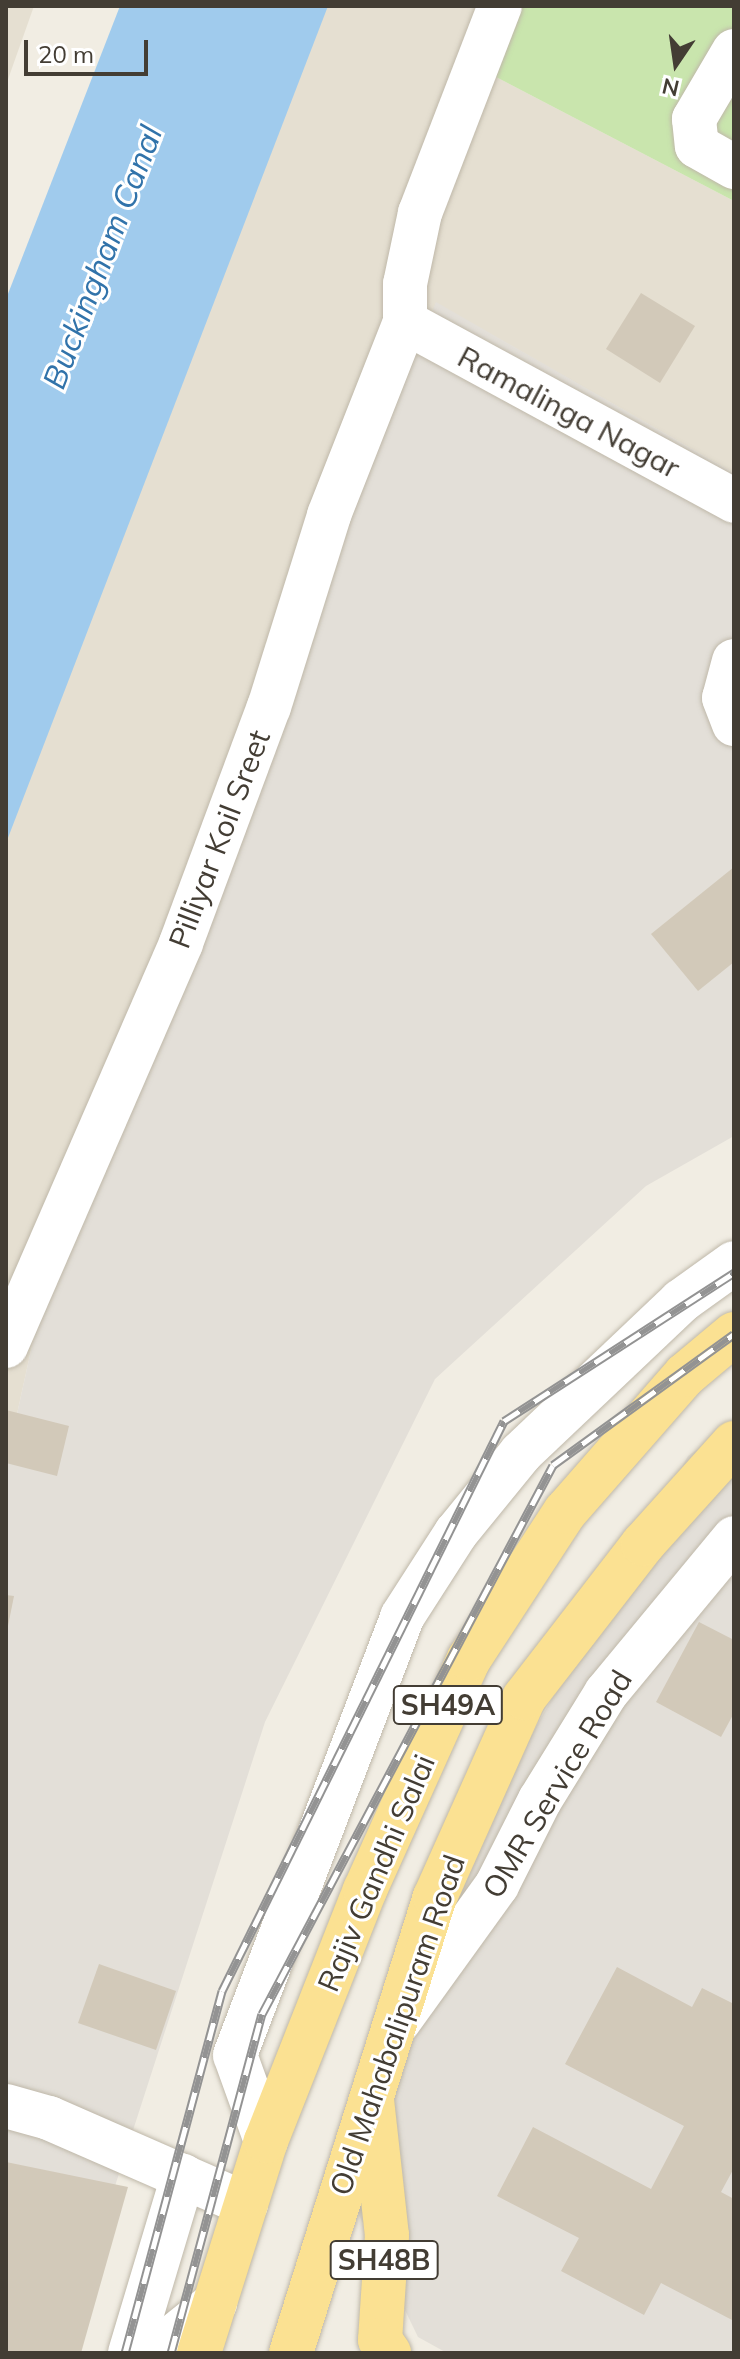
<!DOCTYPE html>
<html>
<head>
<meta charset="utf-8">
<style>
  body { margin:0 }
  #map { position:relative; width:740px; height:2359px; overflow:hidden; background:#f1ede3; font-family:Mulish,sans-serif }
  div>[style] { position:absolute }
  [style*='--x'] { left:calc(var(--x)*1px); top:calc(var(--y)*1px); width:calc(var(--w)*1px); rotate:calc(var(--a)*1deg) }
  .residential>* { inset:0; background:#e5dfd1 }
  .industrial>* { inset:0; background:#e3dfd8 }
  .green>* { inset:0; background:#c9e5ad }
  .water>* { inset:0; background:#a0cbed }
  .building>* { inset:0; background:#d2c9b9 }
  .roads { filter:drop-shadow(0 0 2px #bfb8a9) drop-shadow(0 0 2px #bfb8a9) }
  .minor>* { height:44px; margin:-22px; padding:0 22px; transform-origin:22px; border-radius:22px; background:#fff }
  .major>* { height:44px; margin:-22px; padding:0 22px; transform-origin:22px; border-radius:22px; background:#fbe192 }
  .rail>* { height:9px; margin-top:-4.5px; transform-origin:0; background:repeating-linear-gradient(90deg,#fff 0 18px,#939393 0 36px); box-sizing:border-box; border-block:2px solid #939393 }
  span { translate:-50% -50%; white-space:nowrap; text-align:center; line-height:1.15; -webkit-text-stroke:6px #fff; paint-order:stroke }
  .shield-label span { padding:2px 6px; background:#fff; border:2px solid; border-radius:6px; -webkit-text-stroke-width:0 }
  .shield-label { font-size:28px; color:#433d34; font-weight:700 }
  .street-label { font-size:30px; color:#433d34 }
  .water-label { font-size:32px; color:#3173aa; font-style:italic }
  .frame { position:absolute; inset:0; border:8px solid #433d34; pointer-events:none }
  .north { position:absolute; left:636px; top:24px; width:80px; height:80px; -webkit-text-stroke:6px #fff; paint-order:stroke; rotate:193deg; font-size:22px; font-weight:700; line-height:32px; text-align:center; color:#433d34 }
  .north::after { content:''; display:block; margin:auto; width:28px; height:36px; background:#433d34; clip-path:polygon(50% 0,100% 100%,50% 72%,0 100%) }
  .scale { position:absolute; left:24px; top:40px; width:124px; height:36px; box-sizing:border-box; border:4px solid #433d34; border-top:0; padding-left:10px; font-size:24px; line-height:28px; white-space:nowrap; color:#433d34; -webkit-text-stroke:6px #fff; paint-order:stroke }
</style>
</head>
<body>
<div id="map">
  <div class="residential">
    <div style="clip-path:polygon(6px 6px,34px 6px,6px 85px)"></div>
    <div style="clip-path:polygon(327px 6px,491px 6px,469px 63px,734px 201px,734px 473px,436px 303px,42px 1300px,6px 1464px,6px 831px)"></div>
  </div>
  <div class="industrial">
    <div style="clip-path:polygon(436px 302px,734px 473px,734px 1136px,646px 1186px,435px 1379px,265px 1722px,61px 2353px,6px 2353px,6px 1464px,42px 1300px,342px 523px)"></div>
    <div style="clip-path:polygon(734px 1423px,734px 2353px,447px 2353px,418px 2337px,346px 2188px,489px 1811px,688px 1456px)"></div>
  </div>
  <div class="green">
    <div style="clip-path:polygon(491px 6px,734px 6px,734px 201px,469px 63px)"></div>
  </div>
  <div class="water">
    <div style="clip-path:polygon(120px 6px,328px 6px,6px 843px,6px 299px)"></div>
  </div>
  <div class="building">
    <div style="clip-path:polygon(641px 293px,695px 326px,660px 383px,606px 349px)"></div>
    <div style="clip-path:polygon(734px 867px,734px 962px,698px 991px,651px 934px)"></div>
    <div style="clip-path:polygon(6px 1410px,69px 1426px,57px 1476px,6px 1463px)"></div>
    <div style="clip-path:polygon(6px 1595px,14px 1596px,7px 1631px,6px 1631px)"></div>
    <div style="clip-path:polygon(699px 1622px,734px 1640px,734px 1713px,721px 1737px,656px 1702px)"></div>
    <div style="clip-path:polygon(99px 1964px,176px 1991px,156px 2050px,78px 2023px)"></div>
    <div style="clip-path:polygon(617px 1967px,692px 2007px,702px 1988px,734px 2004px,734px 2168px,721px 2192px,734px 2199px,734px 2321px,661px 2283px,644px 2315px,561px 2271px,579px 2238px,497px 2196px,533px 2127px,651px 2189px,684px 2126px,565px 2064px)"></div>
    <div style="clip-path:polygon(6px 2162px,128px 2187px,81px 2353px,6px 2353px)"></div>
  </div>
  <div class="roads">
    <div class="minor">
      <div style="--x:734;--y:51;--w:79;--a:120.5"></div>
      <div style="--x:694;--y:119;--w:27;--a:84"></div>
      <div style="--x:697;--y:146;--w:43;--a:29.6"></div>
      <div style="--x:405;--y:322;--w:375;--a:28.5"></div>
      <div style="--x:734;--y:661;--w:38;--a:105"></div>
      <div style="--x:724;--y:698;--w:28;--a:69"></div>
      <div style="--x:6;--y:1346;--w:439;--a:-66.5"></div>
      <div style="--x:181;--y:943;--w:252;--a:-69.6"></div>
      <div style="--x:269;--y:707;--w:201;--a:-72.6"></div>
      <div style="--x:329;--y:515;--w:207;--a:-68.5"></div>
      <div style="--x:405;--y:322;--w:38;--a:-90"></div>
      <div style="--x:405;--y:284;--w:73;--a:-78.1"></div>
      <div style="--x:420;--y:213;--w:222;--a:-68.9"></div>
      <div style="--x:399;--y:2021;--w:168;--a:-54.2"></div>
      <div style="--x:497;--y:1885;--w:95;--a:-63.2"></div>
      <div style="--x:540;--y:1800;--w:126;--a:-58.3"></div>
      <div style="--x:606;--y:1693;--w:201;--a:-50.4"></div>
      <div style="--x:6;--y:2106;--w:45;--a:15.6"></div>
      <div style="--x:49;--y:2118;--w:215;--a:23.6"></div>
      <div style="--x:266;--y:2141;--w:91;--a:-109.8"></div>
      <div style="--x:235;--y:2055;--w:469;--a:-69.1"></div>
      <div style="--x:402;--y:1617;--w:100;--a:-57.3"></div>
      <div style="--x:456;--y:1533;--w:103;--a:-50.9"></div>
      <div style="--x:521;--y:1453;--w:221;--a:-43.5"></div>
      <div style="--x:681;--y:1301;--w:65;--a:-35.6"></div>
      <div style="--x:130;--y:2353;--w:185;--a:-73.3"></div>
      <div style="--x:153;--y:2353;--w:80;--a:-38.9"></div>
    </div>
    <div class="major">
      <div style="--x:372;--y:2100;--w:136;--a:83.7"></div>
      <div style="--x:387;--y:2235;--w:105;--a:93.8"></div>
      <div style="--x:380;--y:2340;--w:16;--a:55"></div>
      <div style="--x:199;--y:2353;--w:222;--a:-72.5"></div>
      <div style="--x:266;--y:2141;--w:270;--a:-68.5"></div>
      <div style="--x:365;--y:1890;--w:253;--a:-65.8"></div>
      <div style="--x:469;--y:1659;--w:176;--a:-56.9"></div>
      <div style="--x:565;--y:1512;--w:182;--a:-48.8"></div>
      <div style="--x:685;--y:1375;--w:64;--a:-39.9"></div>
      <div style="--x:291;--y:2353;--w:478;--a:-72.5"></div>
      <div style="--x:435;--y:1897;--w:218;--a:-65.9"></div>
      <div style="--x:524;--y:1698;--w:195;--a:-52.3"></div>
      <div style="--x:643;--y:1544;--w:136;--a:-48"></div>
    </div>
  </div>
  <div class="rail">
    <div style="--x:125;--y:2353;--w:375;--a:-75"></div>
    <div style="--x:222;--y:1991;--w:636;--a:-63.68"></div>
    <div style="--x:504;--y:1421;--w:274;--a:-32.8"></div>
    <div style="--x:171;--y:2353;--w:351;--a:-75"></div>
    <div style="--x:262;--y:2014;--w:621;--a:-62.07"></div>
    <div style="--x:553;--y:1465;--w:223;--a:-35.9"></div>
  </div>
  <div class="shield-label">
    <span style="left:448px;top:1705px">SH49A</span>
    <span style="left:384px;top:2260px">SH48B</span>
  </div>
  <div class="street-label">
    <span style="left:569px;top:412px;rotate:28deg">Ramalinga Nagar</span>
    <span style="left:219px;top:839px;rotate:-69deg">Pilliyar Koil Sreet</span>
    <span style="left:557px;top:1784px;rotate:-59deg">OMR Service Road</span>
    <span style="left:376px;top:1873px;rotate:-67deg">Rajiv Gandhi Salai</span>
    <span style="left:397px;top:2025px;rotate:-71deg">Old Mahabalipuram Road</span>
  </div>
  <div class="water-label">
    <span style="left:102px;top:257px;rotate:-69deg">Buckingham Canal</span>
  </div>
  <div class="frame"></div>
  <div class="north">N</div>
  <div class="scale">20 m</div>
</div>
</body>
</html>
